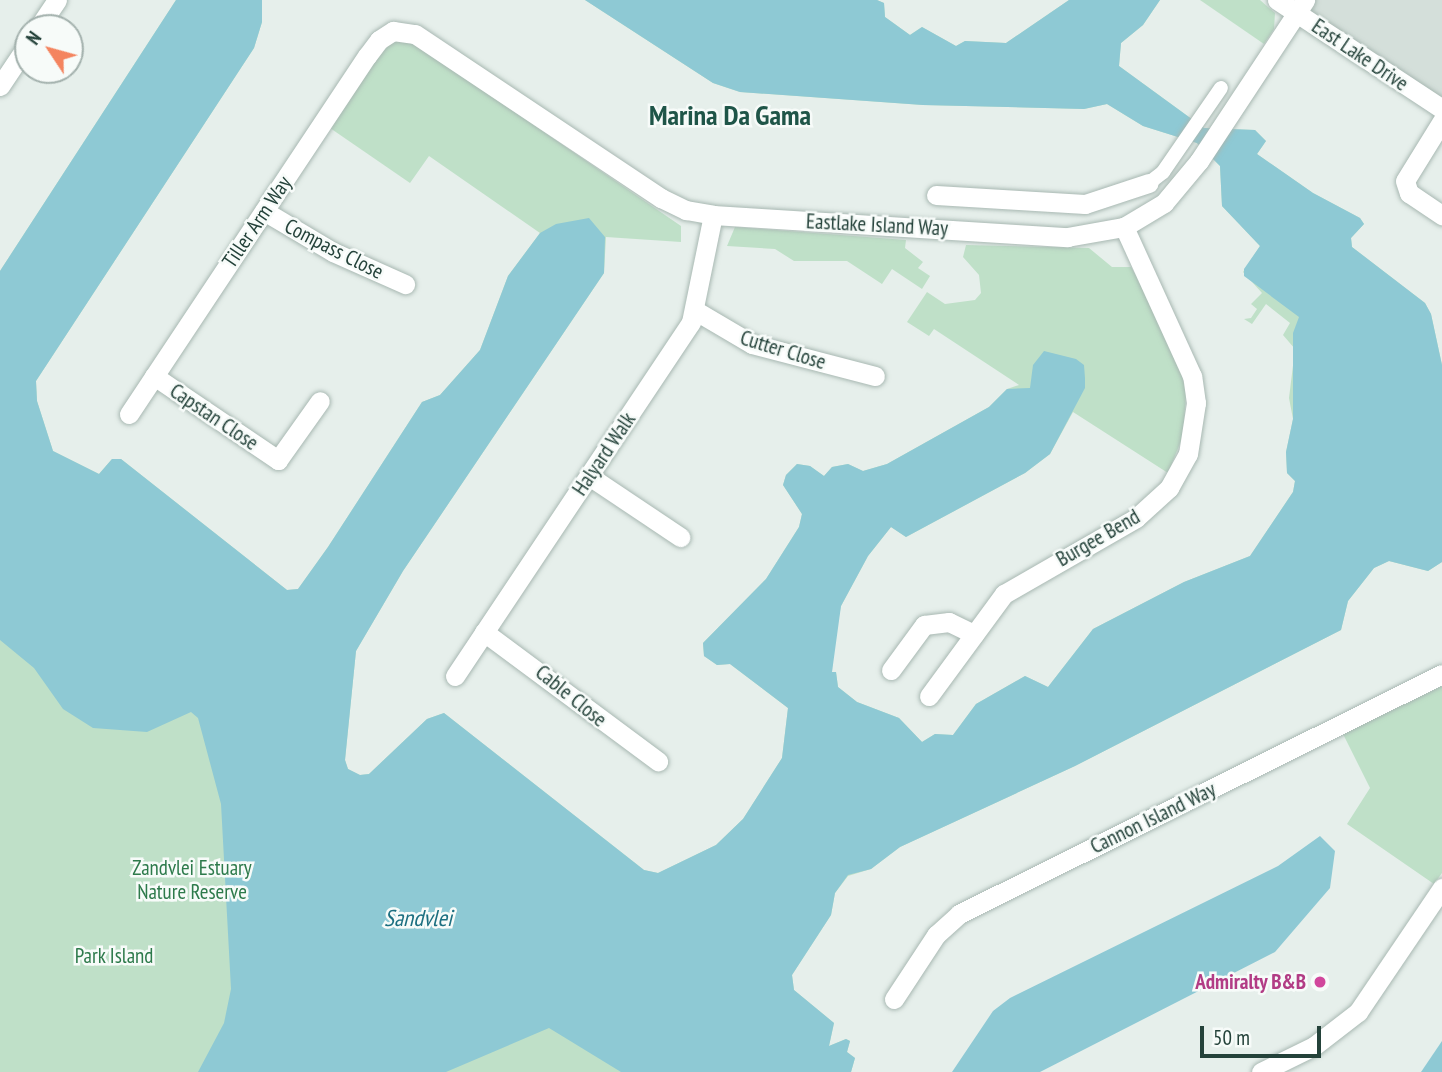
<!DOCTYPE html>
<html>
<head>
<meta charset="utf-8">
<style>
  body { margin:0 }
  #map { position:relative; width:1442px; height:1072px; overflow:hidden; background:#e6efeb; font-family:"PT Sans Narrow",sans-serif }
  div>[style] { position:absolute }
  [style*='--x'] { left:calc(var(--x)*1px); top:calc(var(--y)*1px); width:calc(var(--w)*1px); rotate:calc(var(--a)*1deg) }
  .built>* { inset:0; background:#d4dfda }
  .green>* { inset:0; background:#bfe0c8 }
  .water>* { inset:0; background:#8ec9d4 }
  .roads { filter:drop-shadow(0 0 2px #a8b8b2) drop-shadow(0 0 2px #a8b8b2) }
  .pedestrian>* { height:14px; margin:-7px; padding:0 7px; transform-origin:7px; border-radius:7px; background:#fff }
  .minor>* { height:19px; margin:-9.5px; padding:0 9.5px; transform-origin:9.5px; border-radius:9.5px; background:#fff }
  .dots>* { width:19px; height:19px; translate:-50% -50%; box-sizing:border-box; border:4px solid #f7fbf9; border-radius:50% }
  span { translate:-50% -50%; white-space:nowrap; text-align:center; line-height:1.15; -webkit-text-stroke:5px #f7fbf9; paint-order:stroke }
  .street-label { font-size:21px; color:#24423a }
  .park-label { font-size:21px; color:#2d7a4b }
  .hotel-label { font-size:21px; color:#b23c85; font-weight:700 }
  .right { translate:-100% -50%; text-align:right }
  .water-label { font-size:23px; color:#1c6f80; font-style:italic }
  .district-label { font-size:28px; color:#1f5548; font-weight:700 }
  .north { position:absolute; left:14px; top:14px; width:70px; height:70px; box-sizing:border-box; background:#f7fbf9; border:2px solid #a3b1ad; border-radius:50%; rotate:306deg; font-size:19px; font-weight:700; line-height:28px; text-align:center; color:#24423a }
  .north::after { content:''; display:block; margin:auto; width:24px; height:32px; background:#f4845f; clip-path:polygon(50% 0,100% 100%,50% 72%,0 100%) }
  .scale { position:absolute; left:1200px; top:1026px; width:121px; height:32px; box-sizing:border-box; border:4px solid #24423a; border-top:0; padding-left:9px; font-size:21px; line-height:24px; white-space:nowrap; color:#24423a; -webkit-text-stroke:5px #f7fbf9; paint-order:stroke }
</style>
</head>
<body>
<div id="map">
  <div class="built">
    <div style="clip-path:polygon(1305px 0,1442px 0,1442px 109px,1297px 13px)"></div>
  </div>
  <div class="green">
    <div style="clip-path:polygon(176px 0,262px 0,262px 22px,254px 48px,36px 381px,37px 401px,53px 451px,99px 474px,112px 459px,121px 459px,287px 590px,298px 589px,328px 547px,422px 402px,440px 395px,480px 350px,508px 276px,540px 233px,429px 156px,410px 183px,330px 128px,385px 46px,397px 39px,408px 39px,681px 226px,681px 242px,606px 237px,604px 273px,403px 571px,356px 651px,345px 760px,348px 769px,360px 775px,369px 774px,427px 719px,444px 713px,644px 870px,658px 873px,716px 845px,743px 819px,782px 758px,788px 708px,730px 664px,717px 665px,704px 656px,703px 643px,766px 579px,799px 527px,802px 514px,783px 485px,786px 475px,797px 464px,810px 466px,824px 476px,832px 467px,848px 464px,863px 471px,887px 464px,989px 407px,1007px 389px,1019px 385px,934px 329px,929px 336px,907px 322px,927px 292px,945px 304px,975px 300px,981px 293px,979px 275px,963px 257px,966px 245px,1089px 248px,1112px 267px,1131px 267px,1162px 320px,1179px 362px,1186px 393px,1183px 436px,1168px 473px,1073px 412px,1050px 454px,1025px 473px,906px 537px,891px 527px,868px 556px,841px 606px,833px 647px,832px 672px,836px 672px,838px 687px,857px 702px,899px 718px,922px 742px,935px 734px,953px 735px,976px 704px,1025px 676px,1048px 687px,1093px 629px,1184px 582px,1250px 556px,1293px 492px,1295px 481px,1287px 473px,1286px 452px,1293px 419px,1289px 398px,1295px 349px,1283px 335px,1290px 323px,1266px 304px,1252px 324px,1244px 319px,1251px 318px,1257px 309px,1251px 304px,1262px 293px,1243px 272px,1260px 246px,1222px 206px,1220px 166px,1197px 143px,1143px 126px,1107px 104px,1084px 109px,923px 105px,740px 92px,713px 83px,585px 0,877px 0,884px 3px,885px 17px,910px 35px,922px 27px,956px 46px,965px 41px,1006px 43px,1069px 0,1160px 0,1143px 25px,1121px 43px,1119px 66px,1204px 128px,1255px 130px,1266px 141px,1257px 154px,1313px 193px,1360px 218px,1364px 224px,1351px 238px,1352px 247px,1425px 303px,1431px 314px,1442px 365px,1442px 562px,1428px 571px,1389px 561px,1374px 568px,1348px 601px,1341px 630px,1075px 766px,900px 847px,871px 869px,848px 876px,835px 893px,831px 915px,792px 975px,794px 990px,834px 1023px,829px 1046px,846px 1039px,850px 1041px,847px 1052px,855px 1058px,851px 1072px,0 1072px,0 271px)"></div>
    <div style="clip-path:polygon(1200px 0,1260px 0,1275px 13px,1274px 29px,1264px 44px)"></div>
    <div style="clip-path:polygon(735px 227px,906px 240px,905px 248px,923px 262px,918px 268px,930px 276px,922px 289px,892px 269px,882px 284px,847px 261px,794px 261px,775px 249px,727px 246px)"></div>
    <div style="clip-path:polygon(1442px 686px,1442px 873px,1434px 884px,1347px 824px,1370px 788px,1343px 734px)"></div>
  </div>
  <div class="water">
    <div style="clip-path:polygon(176px 0,262px 0,262px 22px,254px 48px,36px 381px,37px 401px,53px 451px,99px 474px,112px 459px,121px 459px,287px 590px,298px 589px,328px 547px,422px 402px,440px 395px,480px 350px,508px 276px,540px 233px,556px 224px,589px 218px,605px 237px,604px 273px,403px 571px,356px 651px,345px 760px,348px 769px,360px 775px,369px 774px,427px 719px,444px 713px,644px 870px,658px 873px,716px 845px,743px 819px,782px 758px,788px 708px,730px 664px,717px 665px,704px 656px,703px 643px,766px 579px,799px 527px,802px 514px,783px 485px,786px 475px,797px 464px,810px 466px,824px 476px,832px 467px,848px 464px,863px 471px,887px 464px,989px 407px,1007px 389px,1030px 388px,1033px 365px,1044px 351px,1076px 359px,1084px 365px,1085px 378px,1085px 388px,1050px 454px,1025px 473px,906px 537px,891px 527px,868px 556px,841px 606px,832px 672px,836px 672px,838px 687px,857px 702px,899px 718px,922px 742px,935px 734px,953px 735px,976px 704px,1025px 676px,1048px 687px,1093px 629px,1184px 582px,1250px 556px,1293px 492px,1295px 481px,1287px 473px,1286px 452px,1293px 419px,1293px 333px,1299px 317px,1244px 276px,1244px 269px,1260px 246px,1222px 206px,1220px 166px,1197px 143px,1143px 126px,1107px 104px,1084px 109px,923px 105px,740px 92px,713px 83px,585px 0,877px 0,884px 3px,885px 17px,910px 35px,922px 27px,956px 46px,965px 41px,1006px 43px,1069px 0,1160px 0,1143px 25px,1121px 43px,1119px 66px,1204px 128px,1255px 130px,1266px 141px,1257px 154px,1313px 193px,1360px 218px,1364px 224px,1351px 238px,1352px 247px,1425px 303px,1431px 314px,1442px 365px,1442px 562px,1428px 571px,1389px 561px,1374px 568px,1348px 601px,1341px 630px,1075px 766px,900px 847px,871px 869px,848px 875px,835px 893px,831px 915px,792px 975px,794px 990px,834px 1023px,829px 1046px,846px 1039px,850px 1041px,847px 1052px,855px 1058px,851px 1072px,621px 1072px,549px 1028px,446px 1072px,198px 1072px,224px 1023px,231px 989px,221px 804px,198px 718px,191px 712px,147px 732px,93px 728px,63px 709px,34px 668px,0 640px,0 271px)"></div>
    <div style="clip-path:polygon(1320px 836px,1335px 851px,1330px 888px,1275px 952px,1040px 1072px,952px 1072px,993px 1011px,1010px 998px,1278px 866px)"></div>
    <div style="clip-path:polygon(1442px 1041px,1442px 1072px,1421px 1072px)"></div>
  </div>
  <div class="roads">
    <div class="pedestrian">
      <div style="--x:1149;--y:183;--w:18;--a:-38"></div>
      <div style="--x:1163;--y:172;--w:102;--a:-55.4"></div>
    </div>
    <div class="minor">
      <div style="--x:1277;--y:0;--w:198;--a:33.4"></div>
      <div style="--x:38;--y:28;--w:34;--a:-56"></div>
      <div style="--x:0;--y:86;--w:50;--a:-56.3"></div>
      <div style="--x:1442;--y:121;--w:70;--a:121.7"></div>
      <div style="--x:1405;--y:181;--w:13;--a:72"></div>
      <div style="--x:1409;--y:193;--w:40;--a:34"></div>
      <div style="--x:936;--y:195;--w:149;--a:3.5"></div>
      <div style="--x:1085;--y:204;--w:67;--a:-18.2"></div>
      <div style="--x:264;--y:211;--w:80;--a:30.7"></div>
      <div style="--x:333;--y:252;--w:79;--a:24"></div>
      <div style="--x:696;--y:311;--w:65;--a:30.5"></div>
      <div style="--x:752;--y:344;--w:127;--a:14.6"></div>
      <div style="--x:154;--y:376;--w:150;--a:34.1"></div>
      <div style="--x:278;--y:460;--w:72;--a:-54.6"></div>
      <div style="--x:129;--y:414;--w:430;--a:-56.4"></div>
      <div style="--x:367;--y:56;--w:20;--a:-53"></div>
      <div style="--x:379;--y:40;--w:17;--a:-33"></div>
      <div style="--x:393;--y:31;--w:22;--a:8"></div>
      <div style="--x:415;--y:34;--w:296;--a:33.7"></div>
      <div style="--x:661;--y:198;--w:28;--a:26"></div>
      <div style="--x:686;--y:210;--w:27;--a:10"></div>
      <div style="--x:713;--y:215;--w:355;--a:3.6"></div>
      <div style="--x:1067;--y:237;--w:58;--a:-10"></div>
      <div style="--x:1124;--y:227;--w:47;--a:-31"></div>
      <div style="--x:1164;--y:203;--w:55;--a:-50.2"></div>
      <div style="--x:1199;--y:161;--w:193;--a:-56.6"></div>
      <div style="--x:589;--y:476;--w:110;--a:33.8"></div>
      <div style="--x:484;--y:632;--w:217;--a:36.6"></div>
      <div style="--x:891;--y:670;--w:56;--a:-53.7"></div>
      <div style="--x:924;--y:625;--w:25;--a:-7"></div>
      <div style="--x:949;--y:622;--w:28;--a:26"></div>
      <div style="--x:455;--y:676;--w:425;--a:-56.3"></div>
      <div style="--x:691;--y:322;--w:109;--a:-78.4"></div>
      <div style="--x:929;--y:696;--w:127;--a:-53.7"></div>
      <div style="--x:1004;--y:594;--w:152;--a:-29.9"></div>
      <div style="--x:1136;--y:518;--w:45;--a:-42.3"></div>
      <div style="--x:1169;--y:488;--w:39;--a:-61"></div>
      <div style="--x:1188;--y:454;--w:52;--a:-81.1"></div>
      <div style="--x:1196;--y:403;--w:27;--a:-98"></div>
      <div style="--x:1192;--y:376;--w:164;--a:-114.5"></div>
      <div style="--x:894;--y:999;--w:77;--a:-56.7"></div>
      <div style="--x:936;--y:935;--w:31;--a:-42"></div>
      <div style="--x:959;--y:914;--w:539;--a:-26.42"></div>
      <div style="--x:1261;--y:1072;--w:59;--a:-26.1"></div>
      <div style="--x:1314;--y:1046;--w:56;--a:-37.7"></div>
      <div style="--x:1358;--y:1012;--w:150;--a:-55.9"></div>
    </div>
  </div>
  <div class="dots">
    <div style="left:1320px;top:982px;background:#d1479c"></div>
  </div>
  <div class="street-label">
    <span style="left:1360px;top:55px;rotate:34deg">East Lake Drive</span>
    <span style="left:257px;top:222px;rotate:-56deg">Tiller Arm Way</span>
    <span style="left:877px;top:225px;rotate:3deg">Eastlake Island Way</span>
    <span style="left:334px;top:249px;rotate:27deg">Compass Close</span>
    <span style="left:783px;top:350px;rotate:17deg">Cutter Close</span>
    <span style="left:214px;top:417px;rotate:34deg">Capstan Close</span>
    <span style="left:604px;top:454px;rotate:-56deg">Halyard Walk</span>
    <span style="left:1098px;top:538px;rotate:-30deg">Burgee Bend</span>
    <span style="left:571px;top:696px;rotate:39deg">Cable Close</span>
    <span style="left:1153px;top:818px;rotate:-26deg">Cannon Island Way</span>
  </div>
  <div class="park-label">
    <span style="left:192px;top:880px">Zandvlei Estuary<br>Nature Reserve</span>
    <span style="left:114px;top:956px">Park Island</span>
  </div>
  <div class="hotel-label">
    <span class="right" style="left:1306px;top:982px">Admiralty B&amp;B</span>
  </div>
  <div class="water-label">
    <span style="left:418px;top:918px">Sandvlei</span>
  </div>
  <div class="district-label">
    <span style="left:730px;top:115px">Marina Da Gama</span>
  </div>
  <div class="north">N</div>
  <div class="scale">50 m</div>
</div>
</body>
</html>
